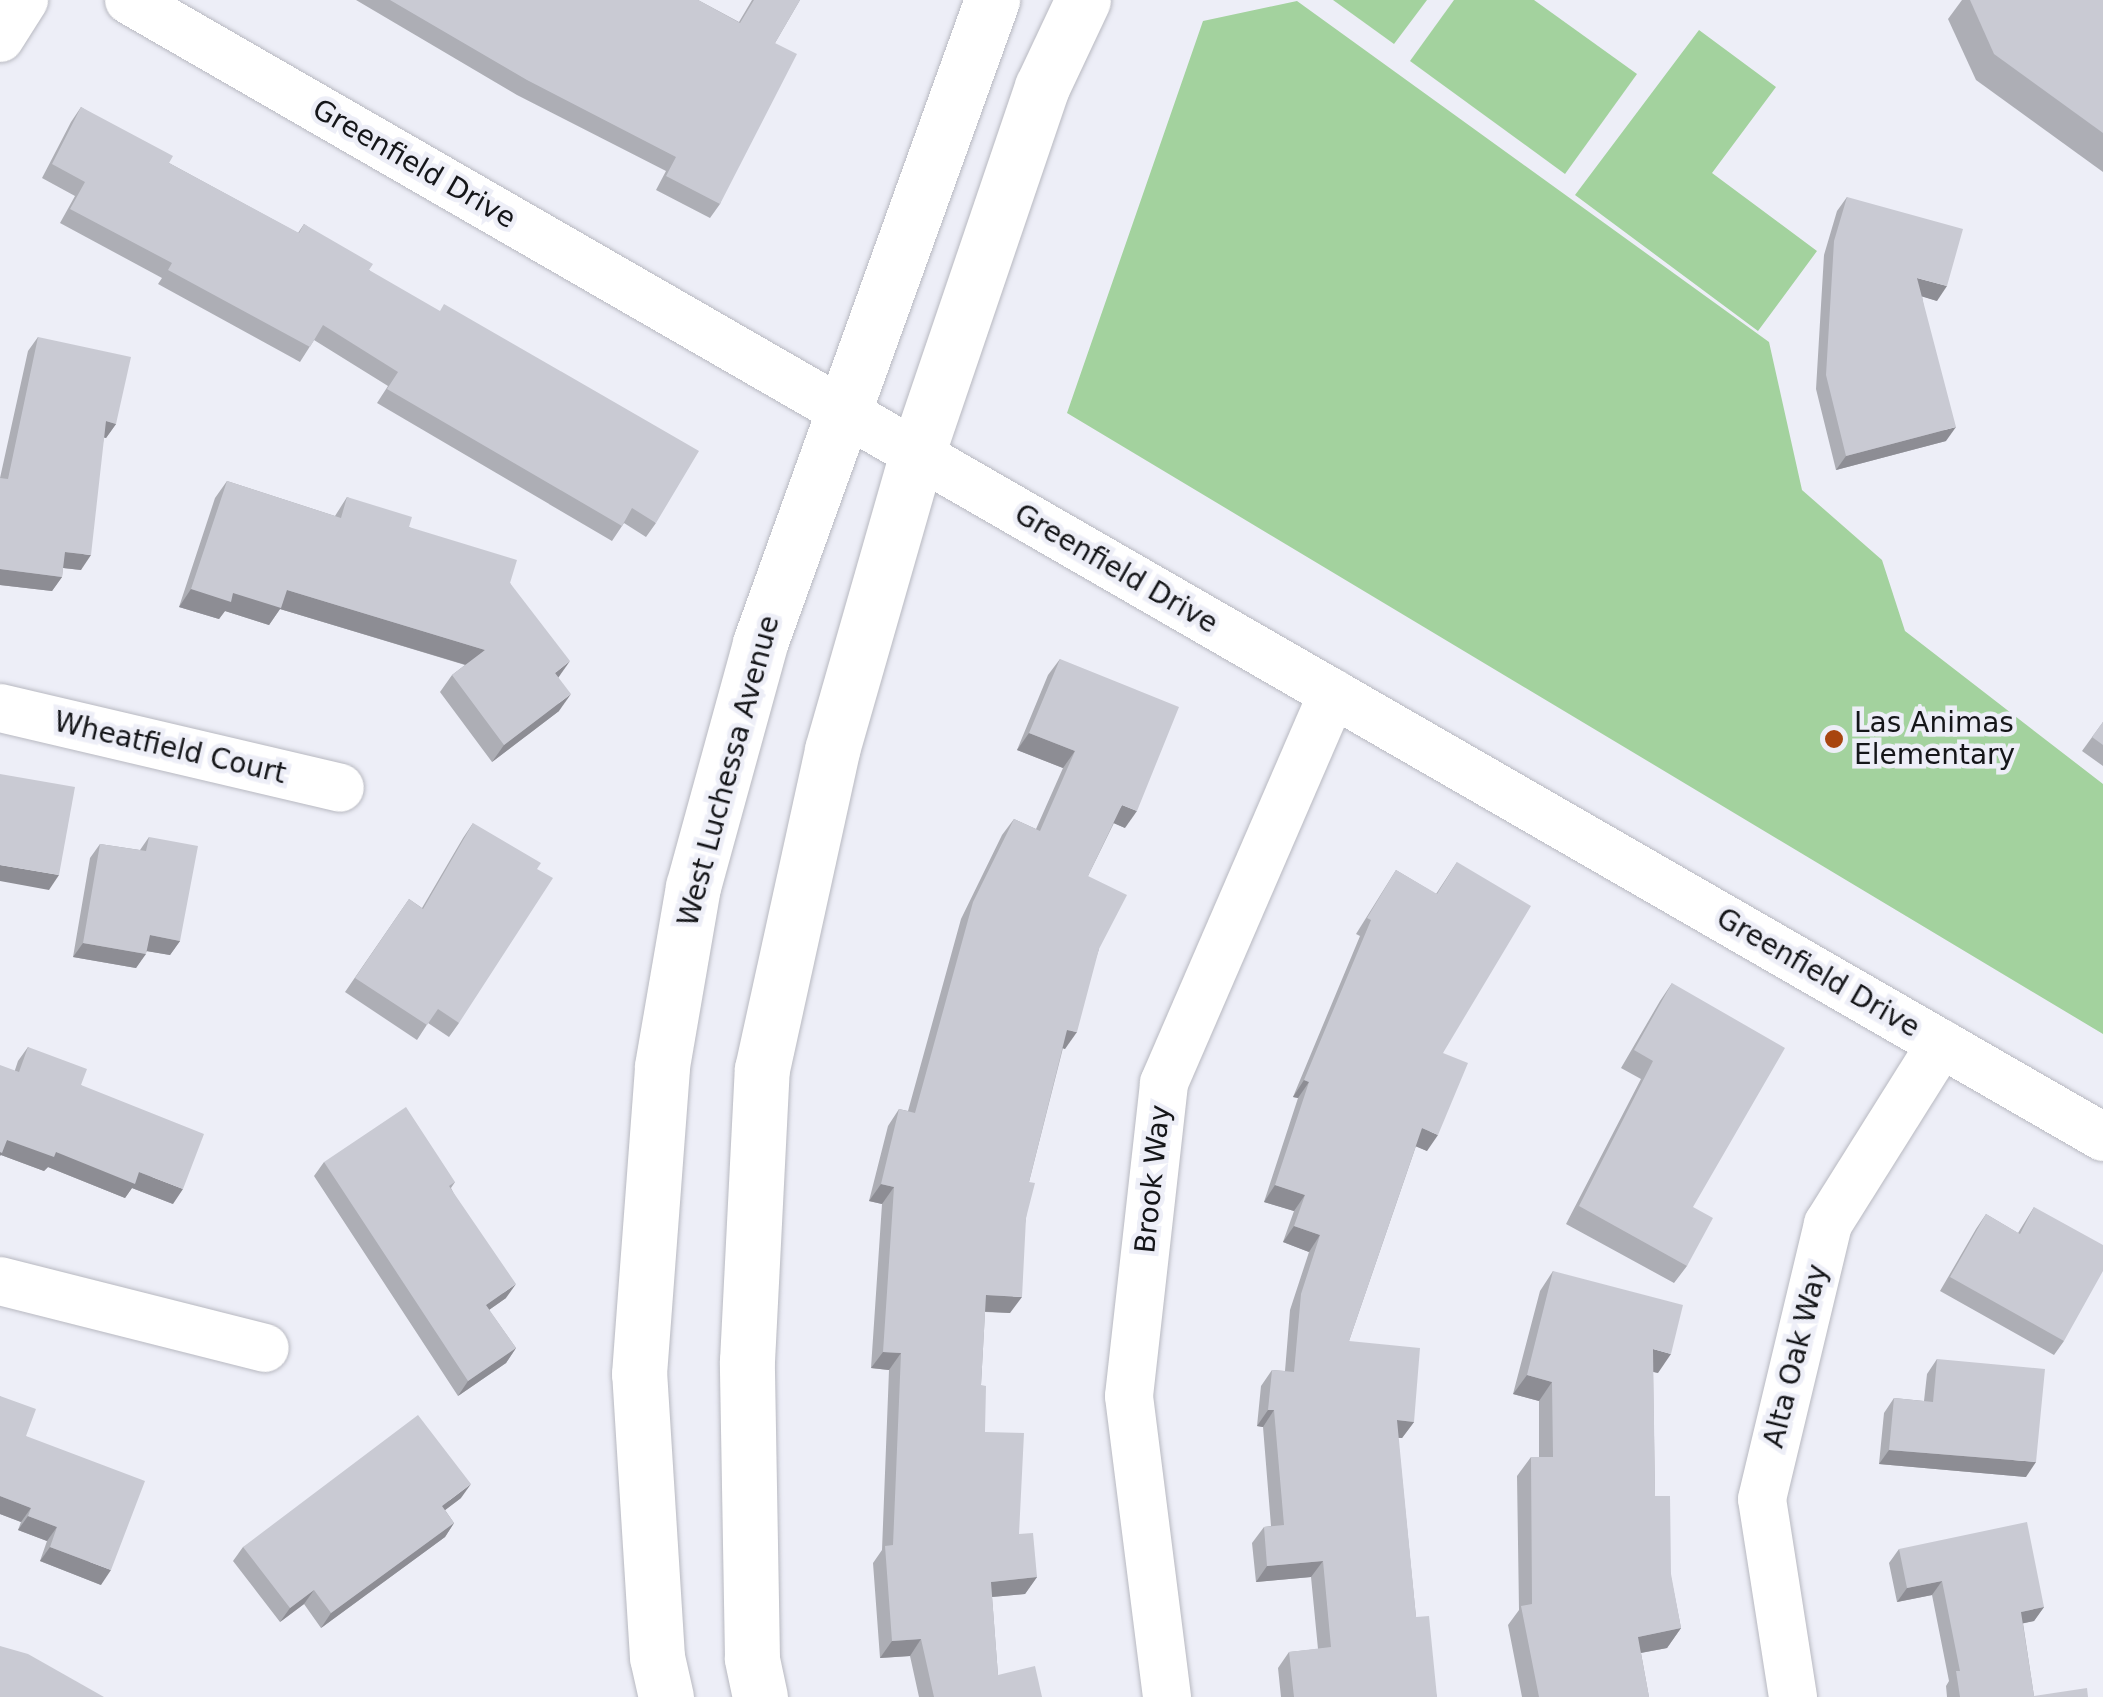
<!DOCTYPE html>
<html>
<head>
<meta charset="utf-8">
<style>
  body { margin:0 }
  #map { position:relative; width:2103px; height:1697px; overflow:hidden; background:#edeef7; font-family:"DejaVu Sans",sans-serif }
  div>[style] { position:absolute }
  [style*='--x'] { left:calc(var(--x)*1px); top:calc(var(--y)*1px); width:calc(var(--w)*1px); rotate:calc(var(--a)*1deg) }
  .green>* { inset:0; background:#a3d29e }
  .roads { filter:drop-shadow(0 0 2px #b8b9c1) drop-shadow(0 0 2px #b8b9c1) }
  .minor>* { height:48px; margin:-24px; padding:0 24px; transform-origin:24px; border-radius:24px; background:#fff }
  .tertiary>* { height:55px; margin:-27.5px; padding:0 27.5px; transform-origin:27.5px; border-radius:27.5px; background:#fff }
  .wall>* { inset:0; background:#adaeb5 }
  .shaded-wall>* { inset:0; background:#8d8d94 }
  .building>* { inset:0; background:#c9cad3 }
  .dots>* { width:28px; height:28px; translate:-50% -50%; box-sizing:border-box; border:5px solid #edeef7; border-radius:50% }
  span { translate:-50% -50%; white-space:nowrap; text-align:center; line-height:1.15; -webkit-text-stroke:9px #edeef7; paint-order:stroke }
  .street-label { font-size:28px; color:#151619 }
  .poi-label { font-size:28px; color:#151619 }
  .left { translate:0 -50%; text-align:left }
</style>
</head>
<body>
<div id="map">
  <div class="green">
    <div style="clip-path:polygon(1333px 0,1427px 0,1394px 44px)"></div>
    <div style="clip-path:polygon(1454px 0,1534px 0,1637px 74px,1565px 174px,1410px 61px)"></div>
    <div style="clip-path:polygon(1297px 1px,1769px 342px,1802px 490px,1882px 560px,1905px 631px,2103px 784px,2103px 1034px,1067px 413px,1203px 21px)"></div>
    <div style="clip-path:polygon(1699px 30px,1776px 87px,1712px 173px,1817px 251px,1758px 331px,1575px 195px)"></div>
  </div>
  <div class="roads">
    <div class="minor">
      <div style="--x:129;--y:0;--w:2278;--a:29.94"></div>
      <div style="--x:0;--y:38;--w:45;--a:-57.7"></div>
      <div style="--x:0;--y:708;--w:349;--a:13.2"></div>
      <div style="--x:0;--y:1281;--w:273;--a:14.2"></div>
      <div style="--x:1167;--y:1697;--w:303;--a:-97.2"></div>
      <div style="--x:1129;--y:1396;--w:315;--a:-83.6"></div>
      <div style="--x:1164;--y:1083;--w:425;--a:-66.6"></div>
      <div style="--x:1793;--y:1697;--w:200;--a:-98.9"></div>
      <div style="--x:1762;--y:1499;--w:283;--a:-76.5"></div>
      <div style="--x:1828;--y:1224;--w:213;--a:-57.9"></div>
    </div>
    <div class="tertiary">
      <div style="--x:666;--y:1697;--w:41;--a:-102.7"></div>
      <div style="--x:657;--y:1657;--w:284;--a:-93.6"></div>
      <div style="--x:639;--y:1374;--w:309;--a:-85.7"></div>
      <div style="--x:662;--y:1066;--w:182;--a:-80.2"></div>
      <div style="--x:693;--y:887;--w:253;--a:-74.6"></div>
      <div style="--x:760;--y:643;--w:684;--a:-70.16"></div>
      <div style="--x:760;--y:1697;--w:40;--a:-102"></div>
      <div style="--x:752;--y:1658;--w:297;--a:-91"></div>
      <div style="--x:747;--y:1361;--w:292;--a:-87.1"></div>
      <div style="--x:762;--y:1069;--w:327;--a:-77.6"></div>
      <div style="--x:832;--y:750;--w:308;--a:-74"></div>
      <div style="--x:917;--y:454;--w:388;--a:-71.2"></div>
      <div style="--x:1042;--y:87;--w:96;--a:-64.8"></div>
    </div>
  </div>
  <div class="wall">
    <div style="clip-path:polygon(356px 0,698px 0,739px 22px,752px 0,800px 0,775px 43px,720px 204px,710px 218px,656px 190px,666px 171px,517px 95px)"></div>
    <div style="clip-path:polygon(1962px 0,2103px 0,2103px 172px,1976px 80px,1948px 19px)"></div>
    <div style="clip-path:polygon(81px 107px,169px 163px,298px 233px,304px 224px,369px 270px,656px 523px,646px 537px,624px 523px,612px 541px,377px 403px,388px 386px,314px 340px,300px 362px,158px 284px,162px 278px,60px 223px,75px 196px,42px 178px,71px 122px)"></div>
    <div style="clip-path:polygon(1847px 197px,1937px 301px,1922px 296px,1946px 441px,1836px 470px,1816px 389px,1824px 255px,1837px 211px)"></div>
    <div style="clip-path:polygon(38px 337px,116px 424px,106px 438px,104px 437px,81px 570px,63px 568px,62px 577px,52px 591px,0 585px,0 478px,28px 351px)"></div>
    <div style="clip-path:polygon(227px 481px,335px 516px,347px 497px,409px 527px,510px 583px,558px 677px,559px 711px,492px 762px,440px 692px,452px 675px,465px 665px,280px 609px,269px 625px,225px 611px,219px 619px,179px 607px,215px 498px)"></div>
    <div style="clip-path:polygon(1060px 659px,1125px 828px,1114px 823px,1088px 876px,1099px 949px,1065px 1049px,1063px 1048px,1029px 1182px,1026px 1218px,1010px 1313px,985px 1312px,981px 1385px,985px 1432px,1019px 1534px,1037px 1577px,1025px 1594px,992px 1597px,998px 1675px,1042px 1697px,919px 1697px,910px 1656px,880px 1658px,873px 1563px,882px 1550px,889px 1370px,871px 1368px,882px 1204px,869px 1201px,888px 1126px,899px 1109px,908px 1111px,961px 919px,1002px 835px,1014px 819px,1036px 829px,1063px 768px,1017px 750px,1048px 675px)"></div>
    <div style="clip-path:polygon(2103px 722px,2103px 766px,2082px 751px)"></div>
    <div style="clip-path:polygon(473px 823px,459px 1023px,449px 1037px,428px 1023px,417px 1040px,345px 992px,409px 899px,422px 908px,463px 838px)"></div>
    <div style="clip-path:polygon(149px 837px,180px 941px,170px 955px,147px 951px,136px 968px,73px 957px,90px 858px,100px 844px,140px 850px)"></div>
    <div style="clip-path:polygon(1457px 862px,1443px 1053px,1427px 1151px,1416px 1146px,1349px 1341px,1414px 1422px,1402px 1438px,1398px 1438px,1416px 1617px,1437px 1697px,1281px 1697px,1278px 1668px,1289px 1652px,1318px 1649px,1311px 1577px,1256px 1582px,1252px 1543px,1264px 1527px,1271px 1526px,1263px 1427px,1257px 1426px,1261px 1386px,1272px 1370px,1285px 1371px,1290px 1310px,1309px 1252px,1283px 1242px,1294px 1211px,1264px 1202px,1298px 1098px,1293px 1097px,1360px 936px,1356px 934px,1396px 870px,1436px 894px)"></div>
    <div style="clip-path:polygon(1672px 983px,1693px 1207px,1687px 1266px,1674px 1283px,1566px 1224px,1641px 1079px,1621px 1068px,1660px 1001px)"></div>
    <div style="clip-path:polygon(28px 1047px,81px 1085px,173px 1204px,132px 1188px,125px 1198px,48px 1167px,44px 1171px,1px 1155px,15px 1070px,18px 1061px)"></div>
    <div style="clip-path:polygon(324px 1162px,455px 1182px,451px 1188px,506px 1298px,489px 1310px,516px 1348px,506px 1363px,458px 1396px,314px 1176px)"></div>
    <div style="clip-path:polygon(2034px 1207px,2064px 1341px,2054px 1355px,1940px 1291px,1976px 1229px,1986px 1214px,2018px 1233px)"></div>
    <div style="clip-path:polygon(1553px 1271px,1658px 1373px,1653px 1372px,1655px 1496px,1681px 1628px,1667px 1648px,1641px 1653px,1649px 1697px,1522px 1697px,1508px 1625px,1519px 1610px,1517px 1476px,1531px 1457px,1539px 1457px,1539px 1401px,1513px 1394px,1540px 1291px)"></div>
    <div style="clip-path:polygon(1937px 1359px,2026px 1477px,1879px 1464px,1884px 1413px,1894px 1398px,1924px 1401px,1927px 1374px)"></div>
    <div style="clip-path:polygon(0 1396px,26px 1436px,101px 1585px,40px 1561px,47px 1541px,18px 1530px,21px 1522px,0 1514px)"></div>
    <div style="clip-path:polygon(461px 1498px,445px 1510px,454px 1523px,445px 1537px,321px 1628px,304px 1604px,280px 1622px,233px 1561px,243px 1547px)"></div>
    <div style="clip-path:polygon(1899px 1549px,2044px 1607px,2034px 1621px,2023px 1623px,2034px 1696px,2088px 1697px,1947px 1697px,1946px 1686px,1949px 1681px,1932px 1595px,1897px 1602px,1889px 1563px)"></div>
  </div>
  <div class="shaded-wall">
    <div style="clip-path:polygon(1917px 278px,1947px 286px,1937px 301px,1907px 292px)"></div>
    <div style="clip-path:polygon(106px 421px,116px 424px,106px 438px,96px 436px)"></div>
    <div style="clip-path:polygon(1956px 427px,1946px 441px,1836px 470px,1846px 456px)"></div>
    <div style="clip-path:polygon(65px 552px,91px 555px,81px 570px,55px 567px)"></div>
    <div style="clip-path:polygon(0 569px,62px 577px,52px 591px,0 585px)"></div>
    <div style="clip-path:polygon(191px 589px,233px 593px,287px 590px,485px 650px,473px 667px,280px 609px,269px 625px,225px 611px,219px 619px,179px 607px)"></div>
    <div style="clip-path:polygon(570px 661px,558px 678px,555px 673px)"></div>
    <div style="clip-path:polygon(571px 694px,559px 711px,492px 762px,504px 745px)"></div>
    <div style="clip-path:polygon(1029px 733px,1075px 751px,1063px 768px,1017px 750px)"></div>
    <div style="clip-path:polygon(1122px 805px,1137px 811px,1125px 828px,1111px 822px)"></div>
    <div style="clip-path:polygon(0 865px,59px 875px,49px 890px,0 881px)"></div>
    <div style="clip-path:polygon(150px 935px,180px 941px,170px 955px,140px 950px)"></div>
    <div style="clip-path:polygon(83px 943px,146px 954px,136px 968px,73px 957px)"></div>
    <div style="clip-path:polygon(1067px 1030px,1077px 1032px,1065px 1049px,1056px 1046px)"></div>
    <div style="clip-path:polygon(1304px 1080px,1309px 1082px,1298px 1098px,1293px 1097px)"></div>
    <div style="clip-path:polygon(1422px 1128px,1438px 1135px,1427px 1151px,1410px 1144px)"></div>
    <div style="clip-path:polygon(7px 1140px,139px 1172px,183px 1189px,173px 1204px,132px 1188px,125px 1198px,48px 1167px,44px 1171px,1px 1155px,0 1156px,0 1150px)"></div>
    <div style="clip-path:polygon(881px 1184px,894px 1187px,882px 1204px,869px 1201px)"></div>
    <div style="clip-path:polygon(1275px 1185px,1305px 1195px,1294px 1211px,1264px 1202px)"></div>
    <div style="clip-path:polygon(1294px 1226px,1320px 1235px,1309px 1252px,1283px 1242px)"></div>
    <div style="clip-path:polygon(516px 1284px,506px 1298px,476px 1319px,486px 1305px)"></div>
    <div style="clip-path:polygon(986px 1295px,1022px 1297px,1010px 1313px,974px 1311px)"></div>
    <div style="clip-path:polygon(516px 1348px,506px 1363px,458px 1396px,468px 1381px)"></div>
    <div style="clip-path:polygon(1653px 1349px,1671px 1354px,1658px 1373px,1639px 1368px)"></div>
    <div style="clip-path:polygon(883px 1352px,901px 1353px,889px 1370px,871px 1368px)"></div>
    <div style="clip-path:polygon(1527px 1375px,1552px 1382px,1539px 1401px,1513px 1394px)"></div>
    <div style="clip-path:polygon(1268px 1410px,1274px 1410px,1263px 1427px,1257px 1426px)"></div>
    <div style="clip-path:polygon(1397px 1420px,1414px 1422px,1402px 1438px,1385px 1437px)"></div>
    <div style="clip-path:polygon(1889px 1450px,2036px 1462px,2026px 1477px,1879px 1464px)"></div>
    <div style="clip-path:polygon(471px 1484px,461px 1498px,432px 1520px,442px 1506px)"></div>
    <div style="clip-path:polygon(0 1496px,31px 1508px,21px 1522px,0 1514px)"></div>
    <div style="clip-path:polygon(28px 1516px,57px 1527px,47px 1541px,18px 1530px)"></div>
    <div style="clip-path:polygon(454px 1523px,445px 1537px,321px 1628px,331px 1613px)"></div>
    <div style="clip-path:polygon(50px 1547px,111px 1570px,101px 1585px,40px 1561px)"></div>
    <div style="clip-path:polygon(1323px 1561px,1311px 1577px,1256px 1582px,1267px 1566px)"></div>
    <div style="clip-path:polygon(1037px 1577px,1025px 1594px,980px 1598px,991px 1582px)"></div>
    <div style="clip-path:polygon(1942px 1581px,1932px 1595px,1897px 1602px,1907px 1588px)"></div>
    <div style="clip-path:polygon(314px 1590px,304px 1604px,280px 1622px,290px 1608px)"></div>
    <div style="clip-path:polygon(2044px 1607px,2034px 1621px,2011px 1626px,2021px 1612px)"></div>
    <div style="clip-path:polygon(1681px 1628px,1667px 1648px,1624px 1656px,1638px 1637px)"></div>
    <div style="clip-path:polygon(921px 1639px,910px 1656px,880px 1658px,892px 1641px)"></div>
  </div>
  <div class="building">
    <div style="clip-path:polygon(390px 0,698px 0,740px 23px,754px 0,800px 0,775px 43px,797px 54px,720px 204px,666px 176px,676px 157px,527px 80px)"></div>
    <div style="clip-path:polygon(1970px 0,2103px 0,2103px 133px,1994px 54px)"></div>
    <div style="clip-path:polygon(81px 107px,173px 156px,169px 163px,299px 233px,304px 224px,373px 264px,369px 270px,440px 311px,444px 304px,699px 451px,656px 523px,632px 508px,622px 526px,387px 389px,398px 372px,323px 325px,310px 347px,168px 270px,172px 263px,70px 209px,85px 182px,52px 164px)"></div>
    <div style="clip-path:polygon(1847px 197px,1963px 229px,1947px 286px,1917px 278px,1956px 427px,1846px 456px,1826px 375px,1834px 241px)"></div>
    <div style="clip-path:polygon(38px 337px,131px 357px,116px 424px,106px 421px,91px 555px,65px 552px,62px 577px,0 569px,0 478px,8px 479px)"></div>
    <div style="clip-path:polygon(227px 481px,341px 518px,347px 497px,412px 517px,409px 527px,517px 560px,510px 583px,570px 661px,555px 673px,571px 694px,504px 745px,452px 675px,485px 650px,287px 590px,281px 608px,233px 593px,231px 602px,191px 589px)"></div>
    <div style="clip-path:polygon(1060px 659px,1179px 707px,1137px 811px,1122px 805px,1088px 876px,1127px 895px,1099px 949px,1077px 1032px,1067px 1030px,1029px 1182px,1035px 1183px,1026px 1218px,1022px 1297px,986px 1295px,981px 1385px,986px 1386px,985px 1432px,1024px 1433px,1019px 1534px,1033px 1533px,1037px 1577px,991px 1582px,998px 1675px,1035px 1666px,1042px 1697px,934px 1697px,921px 1639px,892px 1641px,885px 1546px,893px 1545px,901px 1353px,883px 1352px,894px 1187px,881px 1184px,899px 1109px,915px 1113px,973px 902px,1014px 819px,1040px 831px,1075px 751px,1029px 733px)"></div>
    <div style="clip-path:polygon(2103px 722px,2103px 745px,2092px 737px)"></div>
    <div style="clip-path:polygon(0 774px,75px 787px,59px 875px,0 865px)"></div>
    <div style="clip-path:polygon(473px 823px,541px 863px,537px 869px,553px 878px,459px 1023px,438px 1009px,427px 1025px,355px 978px,409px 899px,423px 909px)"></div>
    <div style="clip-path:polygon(149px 837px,198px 846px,180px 941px,150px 935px,146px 954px,83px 943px,100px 844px,146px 851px)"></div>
    <div style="clip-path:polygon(1457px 862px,1531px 906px,1443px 1053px,1468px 1063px,1438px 1135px,1422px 1128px,1349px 1341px,1420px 1348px,1414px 1422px,1397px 1420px,1416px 1617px,1429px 1616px,1437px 1697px,1294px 1697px,1289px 1652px,1331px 1647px,1323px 1561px,1267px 1566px,1264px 1527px,1284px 1525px,1274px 1410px,1268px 1410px,1272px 1370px,1294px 1372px,1301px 1294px,1320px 1235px,1294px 1226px,1305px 1195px,1275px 1185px,1309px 1082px,1304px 1080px,1371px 920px,1367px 918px,1396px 870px,1437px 894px)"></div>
    <div style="clip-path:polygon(1672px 983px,1785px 1048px,1693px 1207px,1713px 1218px,1687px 1266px,1579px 1206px,1653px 1061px,1634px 1050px)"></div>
    <div style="clip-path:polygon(28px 1047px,87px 1069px,81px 1085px,204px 1134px,183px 1189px,139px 1172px,135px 1184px,56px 1152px,54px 1157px,7px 1140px,2px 1153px,0 1152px,0 1065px,19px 1072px)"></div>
    <div style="clip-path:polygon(406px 1107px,455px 1182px,449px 1186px,516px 1284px,486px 1305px,516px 1348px,468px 1381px,324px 1162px)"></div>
    <div style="clip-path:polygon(2034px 1207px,2103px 1245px,2103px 1271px,2064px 1341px,1950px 1277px,1986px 1214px,2020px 1234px)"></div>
    <div style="clip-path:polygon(1553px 1271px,1683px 1305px,1671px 1354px,1653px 1349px,1655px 1496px,1670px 1496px,1671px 1574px,1681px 1628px,1638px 1637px,1649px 1697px,1539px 1697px,1521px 1606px,1532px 1604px,1531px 1457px,1553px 1457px,1552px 1382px,1527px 1375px)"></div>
    <div style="clip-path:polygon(1937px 1359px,2045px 1369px,2036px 1462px,1889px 1450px,1894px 1398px,1933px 1402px)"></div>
    <div style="clip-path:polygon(0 1396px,36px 1409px,26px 1436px,145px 1481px,111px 1570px,50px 1547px,57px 1527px,28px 1516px,31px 1508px,0 1496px)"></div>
    <div style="clip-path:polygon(418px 1415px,471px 1484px,442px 1506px,454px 1523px,331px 1613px,314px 1590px,290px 1608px,243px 1547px)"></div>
    <div style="clip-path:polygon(2027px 1522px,2044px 1607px,2021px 1612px,2034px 1696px,2087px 1688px,2088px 1697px,1960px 1697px,1956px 1671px,1960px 1671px,1942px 1581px,1907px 1588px,1899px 1549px)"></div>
    <div style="clip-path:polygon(0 1646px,28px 1654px,104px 1697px,0 1697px)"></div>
  </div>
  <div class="dots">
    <div style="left:1834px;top:739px;background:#a8450f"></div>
  </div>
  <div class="street-label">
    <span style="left:414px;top:164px;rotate:30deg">Greenfield Drive</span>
    <span style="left:1116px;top:569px;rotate:30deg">Greenfield Drive</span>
    <span style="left:170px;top:748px;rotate:13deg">Wheatfield Court</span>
    <span style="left:729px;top:771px;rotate:-75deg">West Luchessa Avenue</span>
    <span style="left:1818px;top:973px;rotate:30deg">Greenfield Drive</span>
    <span style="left:1153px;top:1179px;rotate:-84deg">Brook Way</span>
    <span style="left:1796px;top:1356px;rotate:-76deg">Alta Oak Way</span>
  </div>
  <div class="poi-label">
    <span class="left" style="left:1854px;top:739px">Las Animas<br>Elementary</span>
  </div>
</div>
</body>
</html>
